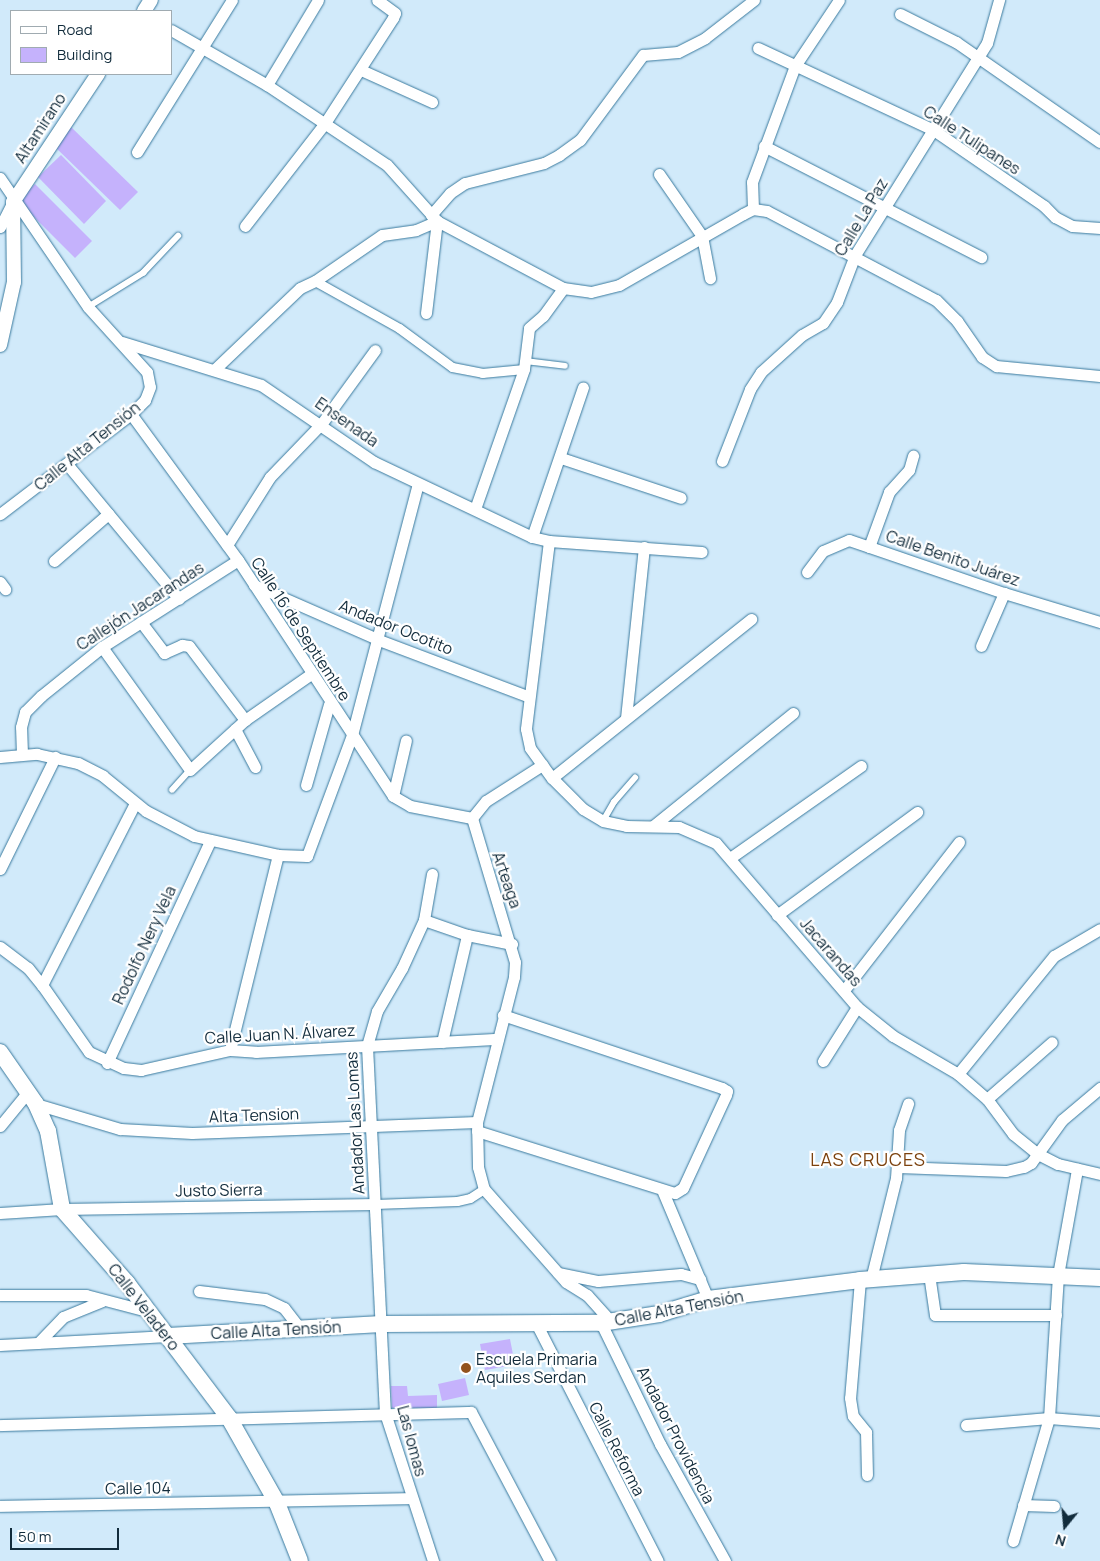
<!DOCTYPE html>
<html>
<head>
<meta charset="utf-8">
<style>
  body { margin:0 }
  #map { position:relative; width:1100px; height:1561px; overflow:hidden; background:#d1eafa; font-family:Manrope,sans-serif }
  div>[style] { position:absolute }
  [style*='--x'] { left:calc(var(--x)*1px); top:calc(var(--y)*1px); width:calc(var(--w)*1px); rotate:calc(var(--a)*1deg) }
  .building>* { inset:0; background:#c5b2fc }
  .roads { filter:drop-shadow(0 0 1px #3a7a9e) drop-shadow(0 0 1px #3a7a9e) }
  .service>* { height:5.5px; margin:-2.75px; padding:0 2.75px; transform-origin:2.75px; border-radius:2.75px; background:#fff }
  .pedestrian>* { height:9px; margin:-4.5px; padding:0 4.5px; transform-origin:4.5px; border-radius:4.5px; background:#fff }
  .minor>* { height:11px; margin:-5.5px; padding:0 5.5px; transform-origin:5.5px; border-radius:5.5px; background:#fff }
  .tertiary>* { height:14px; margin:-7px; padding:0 7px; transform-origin:7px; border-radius:7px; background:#fff }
  .secondary>* { height:16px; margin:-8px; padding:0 8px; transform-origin:8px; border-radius:8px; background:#fff }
  .dots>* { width:14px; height:14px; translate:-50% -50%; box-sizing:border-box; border:2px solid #fff; border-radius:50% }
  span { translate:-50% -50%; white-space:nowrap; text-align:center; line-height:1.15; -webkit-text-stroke:4.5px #fff; paint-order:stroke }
  .street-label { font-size:16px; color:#122c3c }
  .poi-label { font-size:16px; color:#122c3c }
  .left { translate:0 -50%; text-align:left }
  .neighbourhood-label { font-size:18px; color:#7c420e; letter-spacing:1px }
  .legend { position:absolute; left:10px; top:10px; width:162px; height:65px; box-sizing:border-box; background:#fff; border:1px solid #a0abb1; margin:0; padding:6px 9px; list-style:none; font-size:15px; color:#122c3c }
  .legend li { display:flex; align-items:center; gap:10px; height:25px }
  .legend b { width:25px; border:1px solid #a0abb1 }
  .north { position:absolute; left:1040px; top:1501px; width:50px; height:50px; -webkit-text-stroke:4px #fff; paint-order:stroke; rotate:197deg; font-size:14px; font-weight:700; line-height:20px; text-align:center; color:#122c3c }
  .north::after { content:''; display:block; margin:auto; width:18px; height:22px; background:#122c3c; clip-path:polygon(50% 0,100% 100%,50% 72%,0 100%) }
  .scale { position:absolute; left:10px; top:1528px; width:109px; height:22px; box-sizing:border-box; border:2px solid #122c3c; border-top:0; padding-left:6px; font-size:15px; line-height:18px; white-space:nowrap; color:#122c3c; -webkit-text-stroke:4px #fff; paint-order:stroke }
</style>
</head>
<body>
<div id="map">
  <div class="building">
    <div style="clip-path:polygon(71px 127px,138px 192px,120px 210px,53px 145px)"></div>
    <div style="clip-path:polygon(61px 155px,106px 201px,84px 224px,38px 177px)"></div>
    <div style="clip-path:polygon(35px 184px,92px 241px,75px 258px,18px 201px)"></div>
    <div style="clip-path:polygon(510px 1339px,515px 1365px,485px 1370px,480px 1344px)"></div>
    <div style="clip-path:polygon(465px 1378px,469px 1395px,442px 1401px,438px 1384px)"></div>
    <div style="clip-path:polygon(391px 1386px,407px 1386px,408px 1396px,437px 1395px,437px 1408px,392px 1408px)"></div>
  </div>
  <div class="roads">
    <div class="service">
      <div style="--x:88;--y:307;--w:65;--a:-31.7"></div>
      <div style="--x:143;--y:273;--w:51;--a:-46.6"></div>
      <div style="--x:526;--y:361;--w:39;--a:7"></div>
      <div style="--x:172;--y:790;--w:27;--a:-48"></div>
      <div style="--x:603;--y:821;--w:22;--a:-60"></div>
      <div style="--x:614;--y:802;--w:32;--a:-49"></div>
    </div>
    <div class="pedestrian">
      <div style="--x:315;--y:281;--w:96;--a:29.2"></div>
      <div style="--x:399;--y:328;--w:66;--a:36.3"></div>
      <div style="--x:452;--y:367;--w:31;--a:11"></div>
      <div style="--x:482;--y:373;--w:42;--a:-5.4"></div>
      <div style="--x:375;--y:1204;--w:82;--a:-2.1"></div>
      <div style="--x:457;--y:1201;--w:13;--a:-13"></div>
      <div style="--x:470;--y:1198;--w:17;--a:-33"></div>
    </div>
    <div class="minor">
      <div style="--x:900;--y:14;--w:63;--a:26.6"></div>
      <div style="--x:956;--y:42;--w:175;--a:34.8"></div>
      <div style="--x:171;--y:30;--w:111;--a:29.8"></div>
      <div style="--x:267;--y:85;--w:144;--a:33.7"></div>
      <div style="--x:387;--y:165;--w:75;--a:48.2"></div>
      <div style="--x:437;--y:221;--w:143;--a:28"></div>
      <div style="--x:563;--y:288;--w:28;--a:8"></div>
      <div style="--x:591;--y:292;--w:29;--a:-14"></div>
      <div style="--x:619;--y:285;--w:143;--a:-29.8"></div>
      <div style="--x:743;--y:214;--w:11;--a:-27"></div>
      <div style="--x:753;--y:209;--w:14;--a:8"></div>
      <div style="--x:767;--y:211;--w:191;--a:27.8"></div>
      <div style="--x:936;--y:300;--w:30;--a:45"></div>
      <div style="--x:957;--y:321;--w:44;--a:55.2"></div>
      <div style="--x:982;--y:357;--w:17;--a:33"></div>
      <div style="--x:996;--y:366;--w:104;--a:5.5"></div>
      <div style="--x:758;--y:48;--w:192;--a:25"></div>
      <div style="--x:932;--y:129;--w:136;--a:34.5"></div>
      <div style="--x:1044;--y:206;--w:16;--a:45"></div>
      <div style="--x:1055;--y:217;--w:19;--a:28"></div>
      <div style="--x:1072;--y:226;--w:28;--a:4"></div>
      <div style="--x:361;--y:70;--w:78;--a:24.3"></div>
      <div style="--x:267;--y:85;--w:99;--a:-59"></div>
      <div style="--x:764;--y:146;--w:244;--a:27.1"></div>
      <div style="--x:137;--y:152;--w:179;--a:-58"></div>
      <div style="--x:659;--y:174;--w:75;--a:55.3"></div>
      <div style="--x:702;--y:236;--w:43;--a:79.2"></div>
      <div style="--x:0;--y:178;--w:156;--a:55.7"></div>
      <div style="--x:88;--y:307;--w:88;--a:47.8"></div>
      <div style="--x:147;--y:372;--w:15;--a:79"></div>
      <div style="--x:150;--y:387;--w:14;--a:111"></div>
      <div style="--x:145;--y:400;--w:20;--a:135"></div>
      <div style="--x:131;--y:414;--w:165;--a:142.6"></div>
      <div style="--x:753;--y:209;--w:27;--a:-92"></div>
      <div style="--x:752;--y:182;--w:124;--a:-69.7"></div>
      <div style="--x:795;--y:66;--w:79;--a:-56.3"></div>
      <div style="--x:431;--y:215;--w:29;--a:-49"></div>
      <div style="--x:450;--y:193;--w:18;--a:-34"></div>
      <div style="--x:465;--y:183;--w:81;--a:-14.2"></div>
      <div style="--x:544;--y:163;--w:17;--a:-28"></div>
      <div style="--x:559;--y:155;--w:26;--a:-36"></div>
      <div style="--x:580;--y:140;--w:106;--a:-53.5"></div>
      <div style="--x:643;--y:55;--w:35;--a:-5"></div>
      <div style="--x:678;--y:52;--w:30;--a:-27"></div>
      <div style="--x:705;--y:38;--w:62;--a:-37.8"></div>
      <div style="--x:245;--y:226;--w:130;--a:-52.2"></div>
      <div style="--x:325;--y:123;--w:125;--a:-57.1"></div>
      <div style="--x:393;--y:18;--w:5;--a:-68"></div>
      <div style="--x:395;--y:13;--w:22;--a:-144"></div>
      <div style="--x:0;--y:227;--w:28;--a:-63"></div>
      <div style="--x:426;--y:313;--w:93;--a:-83.2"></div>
      <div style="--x:122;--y:342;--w:145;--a:17.2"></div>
      <div style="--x:261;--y:385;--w:137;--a:34.3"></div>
      <div style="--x:374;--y:462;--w:175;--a:25.4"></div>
      <div style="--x:532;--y:537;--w:17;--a:13"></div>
      <div style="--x:549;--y:541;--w:153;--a:4.1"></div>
      <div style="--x:215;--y:369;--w:117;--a:-43.6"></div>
      <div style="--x:300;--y:288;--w:17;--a:-25"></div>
      <div style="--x:315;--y:281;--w:81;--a:-34.5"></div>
      <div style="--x:382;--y:235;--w:34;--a:-8"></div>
      <div style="--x:416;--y:230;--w:23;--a:-23"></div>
      <div style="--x:131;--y:414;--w:181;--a:53.8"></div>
      <div style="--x:238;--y:560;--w:282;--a:56.7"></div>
      <div style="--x:393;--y:796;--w:20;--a:30"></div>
      <div style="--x:410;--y:806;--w:63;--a:11"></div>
      <div style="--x:561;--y:458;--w:126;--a:18.4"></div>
      <div style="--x:722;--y:461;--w:77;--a:-68.7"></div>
      <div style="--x:750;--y:389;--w:20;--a:-57"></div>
      <div style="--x:761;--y:372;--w:55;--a:-42.1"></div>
      <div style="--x:802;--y:335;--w:24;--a:-30"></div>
      <div style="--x:823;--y:323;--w:25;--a:-56"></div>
      <div style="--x:837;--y:302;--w:50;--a:-69"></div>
      <div style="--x:855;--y:255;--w:250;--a:-58.1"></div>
      <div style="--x:987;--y:43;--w:45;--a:-74.4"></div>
      <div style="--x:67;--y:464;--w:175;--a:50.3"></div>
      <div style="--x:475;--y:509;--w:148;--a:-70.7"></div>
      <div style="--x:524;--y:369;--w:41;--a:-83"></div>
      <div style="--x:529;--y:328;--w:18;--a:-41"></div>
      <div style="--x:543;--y:316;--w:34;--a:-54"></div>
      <div style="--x:532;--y:537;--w:158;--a:-71.2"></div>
      <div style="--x:549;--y:541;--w:189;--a:97"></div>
      <div style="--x:526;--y:729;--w:19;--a:78"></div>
      <div style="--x:530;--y:748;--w:37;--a:54"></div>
      <div style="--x:552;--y:778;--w:44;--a:45"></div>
      <div style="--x:583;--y:809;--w:23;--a:31"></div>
      <div style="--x:603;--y:821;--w:24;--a:12"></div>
      <div style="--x:626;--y:826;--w:53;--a:1.1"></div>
      <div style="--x:679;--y:827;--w:40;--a:23.4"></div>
      <div style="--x:716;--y:843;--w:216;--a:49.3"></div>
      <div style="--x:857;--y:1007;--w:46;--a:38.9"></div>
      <div style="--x:893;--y:1036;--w:75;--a:30.3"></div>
      <div style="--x:958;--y:1074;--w:38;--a:41"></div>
      <div style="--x:987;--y:1099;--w:44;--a:53.4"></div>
      <div style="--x:1013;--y:1134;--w:32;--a:39"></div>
      <div style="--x:1038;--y:1154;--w:22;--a:27"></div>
      <div style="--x:1058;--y:1164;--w:43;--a:13.4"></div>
      <div style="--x:227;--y:545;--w:80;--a:-57.7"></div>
      <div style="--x:270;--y:477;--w:75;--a:-46.1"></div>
      <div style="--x:322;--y:423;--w:90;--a:-54"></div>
      <div style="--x:869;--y:547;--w:59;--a:-70"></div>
      <div style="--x:889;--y:492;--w:30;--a:-48"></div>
      <div style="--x:909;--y:470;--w:15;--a:-74"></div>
      <div style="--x:54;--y:561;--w:72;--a:-41"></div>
      <div style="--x:807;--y:572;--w:26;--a:-53"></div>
      <div style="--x:823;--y:551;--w:28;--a:-23"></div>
      <div style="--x:849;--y:540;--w:164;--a:18.9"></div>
      <div style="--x:1004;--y:593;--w:100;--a:16.8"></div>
      <div style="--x:0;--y:582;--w:9;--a:54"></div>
      <div style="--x:254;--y:585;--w:137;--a:23.7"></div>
      <div style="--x:379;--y:640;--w:158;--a:20.7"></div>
      <div style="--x:141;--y:622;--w:39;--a:53"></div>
      <div style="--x:164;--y:653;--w:20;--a:-24"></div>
      <div style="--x:182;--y:645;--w:7;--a:8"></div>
      <div style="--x:189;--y:646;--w:93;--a:52.9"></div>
      <div style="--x:981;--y:646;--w:58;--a:-66.5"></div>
      <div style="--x:102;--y:647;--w:151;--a:54.4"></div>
      <div style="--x:190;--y:770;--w:74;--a:-42.3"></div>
      <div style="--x:245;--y:720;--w:80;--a:-34.9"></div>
      <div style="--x:626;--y:718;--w:172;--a:-84"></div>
      <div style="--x:235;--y:729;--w:43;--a:62.2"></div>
      <div style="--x:22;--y:754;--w:27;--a:-92"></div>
      <div style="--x:21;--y:727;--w:16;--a:-75"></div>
      <div style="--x:25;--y:712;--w:23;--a:-45"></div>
      <div style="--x:41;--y:696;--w:78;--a:-38.8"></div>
      <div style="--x:102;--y:647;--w:161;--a:-32.6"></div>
      <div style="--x:0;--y:757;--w:37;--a:-5"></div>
      <div style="--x:37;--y:754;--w:42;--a:12.4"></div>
      <div style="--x:78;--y:763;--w:28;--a:27"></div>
      <div style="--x:103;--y:776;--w:55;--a:39.1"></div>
      <div style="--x:146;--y:811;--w:54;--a:27.5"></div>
      <div style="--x:194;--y:836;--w:86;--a:12.7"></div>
      <div style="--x:278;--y:855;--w:29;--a:2"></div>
      <div style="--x:307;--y:856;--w:129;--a:-69.6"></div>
      <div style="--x:352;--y:735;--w:260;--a:-75.3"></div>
      <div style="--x:552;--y:778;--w:255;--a:-38.6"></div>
      <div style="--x:306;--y:785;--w:84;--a:-74.1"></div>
      <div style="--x:393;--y:796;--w:57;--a:-76.9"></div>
      <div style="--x:472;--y:818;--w:150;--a:73.4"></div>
      <div style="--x:515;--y:962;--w:15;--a:94"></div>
      <div style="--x:514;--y:977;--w:150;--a:104.3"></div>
      <div style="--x:477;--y:1122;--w:45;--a:88.7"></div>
      <div style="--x:478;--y:1167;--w:23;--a:75"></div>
      <div style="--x:484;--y:1189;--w:124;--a:48.6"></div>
      <div style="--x:566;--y:1282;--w:25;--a:32"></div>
      <div style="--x:587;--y:1295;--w:36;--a:48"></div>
      <div style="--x:472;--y:818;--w:22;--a:-51"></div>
      <div style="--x:486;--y:801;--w:67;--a:-32.7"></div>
      <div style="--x:653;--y:826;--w:180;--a:-38.9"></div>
      <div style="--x:730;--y:858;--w:160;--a:-35.1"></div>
      <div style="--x:0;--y:869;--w:125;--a:-63.8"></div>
      <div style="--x:432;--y:874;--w:47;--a:99.9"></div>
      <div style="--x:424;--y:920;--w:53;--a:114.6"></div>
      <div style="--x:402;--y:968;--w:50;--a:120.2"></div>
      <div style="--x:377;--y:1011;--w:36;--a:106"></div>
      <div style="--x:367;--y:1046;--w:367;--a:87.2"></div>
      <div style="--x:385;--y:1413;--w:156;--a:72"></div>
      <div style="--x:777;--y:915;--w:174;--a:-36.3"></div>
      <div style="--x:424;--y:920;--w:46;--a:19.2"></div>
      <div style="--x:467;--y:935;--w:46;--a:11.3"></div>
      <div style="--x:0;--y:947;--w:35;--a:37"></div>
      <div style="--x:28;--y:968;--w:22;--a:51"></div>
      <div style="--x:42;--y:985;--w:82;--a:55"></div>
      <div style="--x:89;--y:1052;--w:38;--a:25"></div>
      <div style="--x:124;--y:1068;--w:17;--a:7"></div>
      <div style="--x:141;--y:1070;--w:91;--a:-12.7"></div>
      <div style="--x:230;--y:1050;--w:26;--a:4"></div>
      <div style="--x:256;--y:1052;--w:242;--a:-3.1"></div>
      <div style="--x:42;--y:985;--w:204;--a:-62.9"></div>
      <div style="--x:845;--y:989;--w:186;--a:-52.2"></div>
      <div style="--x:442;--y:1042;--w:110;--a:-76.8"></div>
      <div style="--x:230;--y:1050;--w:201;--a:-76.2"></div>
      <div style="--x:823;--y:1061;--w:64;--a:-57.8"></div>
      <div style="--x:107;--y:1063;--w:245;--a:-65.1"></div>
      <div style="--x:958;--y:1074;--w:152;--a:-50.9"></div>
      <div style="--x:1054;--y:956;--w:53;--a:-30.4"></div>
      <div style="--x:987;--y:1099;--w:86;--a:-41.2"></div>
      <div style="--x:36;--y:1104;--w:88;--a:16.6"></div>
      <div style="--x:120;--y:1129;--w:72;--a:3.2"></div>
      <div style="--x:192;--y:1133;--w:285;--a:-2.2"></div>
      <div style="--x:0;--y:1126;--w:43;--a:-50.7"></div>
      <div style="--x:477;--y:1131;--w:207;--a:17.4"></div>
      <div style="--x:675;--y:1193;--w:9;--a:-32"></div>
      <div style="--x:683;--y:1188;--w:102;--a:-65.2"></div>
      <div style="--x:726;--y:1095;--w:4;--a:-76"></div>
      <div style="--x:727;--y:1091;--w:6;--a:-149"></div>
      <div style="--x:722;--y:1088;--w:231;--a:-161.6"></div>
      <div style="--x:898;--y:1167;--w:108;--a:2.1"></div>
      <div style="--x:1006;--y:1171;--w:18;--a:-13"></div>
      <div style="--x:1024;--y:1167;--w:8;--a:-30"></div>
      <div style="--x:1031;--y:1163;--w:53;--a:-54.2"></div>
      <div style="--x:1062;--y:1120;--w:50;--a:-40.1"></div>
      <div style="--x:663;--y:1192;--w:116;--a:67.2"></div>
      <div style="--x:0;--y:1213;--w:62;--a:-3.7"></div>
      <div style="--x:62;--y:1209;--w:313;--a:-0.9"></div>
      <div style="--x:558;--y:1273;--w:41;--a:11.3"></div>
      <div style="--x:598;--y:1281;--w:83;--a:-4.8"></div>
      <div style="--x:681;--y:1274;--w:20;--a:15"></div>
      <div style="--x:929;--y:1274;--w:41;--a:81.7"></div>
      <div style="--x:935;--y:1315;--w:121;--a:0"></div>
      <div style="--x:871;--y:1279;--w:104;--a:-76.1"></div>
      <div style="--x:896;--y:1178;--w:48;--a:-86.4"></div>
      <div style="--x:899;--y:1130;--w:28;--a:-71"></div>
      <div style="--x:860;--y:1280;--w:118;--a:94.8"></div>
      <div style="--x:850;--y:1398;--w:18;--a:81"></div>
      <div style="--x:853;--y:1416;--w:21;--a:51"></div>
      <div style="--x:866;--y:1432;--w:43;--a:88.7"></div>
      <div style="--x:199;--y:1291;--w:66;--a:6.9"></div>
      <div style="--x:265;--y:1299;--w:21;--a:25"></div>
      <div style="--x:284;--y:1308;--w:28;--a:52"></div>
      <div style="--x:0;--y:1295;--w:86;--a:0"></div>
      <div style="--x:86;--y:1295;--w:63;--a:14.7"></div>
      <div style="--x:536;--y:1323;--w:267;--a:62.9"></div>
      <div style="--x:601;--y:1323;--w:135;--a:64"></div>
      <div style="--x:660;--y:1444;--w:134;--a:60.9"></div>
      <div style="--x:38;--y:1343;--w:36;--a:-46"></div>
      <div style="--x:63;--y:1317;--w:42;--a:-22.3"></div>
      <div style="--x:0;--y:1345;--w:168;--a:-3.1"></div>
      <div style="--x:0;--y:1425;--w:471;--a:-1.6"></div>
      <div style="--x:471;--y:1412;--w:169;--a:62.1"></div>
      <div style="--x:966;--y:1425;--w:83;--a:-4.8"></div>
      <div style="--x:1049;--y:1418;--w:51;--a:4.5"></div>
      <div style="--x:1023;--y:1505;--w:31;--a:2"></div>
      <div style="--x:0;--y:1506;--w:411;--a:-1.1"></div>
      <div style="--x:1013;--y:1541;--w:128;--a:-73.7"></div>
      <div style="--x:1049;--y:1418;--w:143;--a:-86.4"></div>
      <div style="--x:1058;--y:1275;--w:108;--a:-79.8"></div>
    </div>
    <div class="tertiary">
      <div style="--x:144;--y:11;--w:13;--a:-58"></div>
      <div style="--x:0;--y:345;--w:65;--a:-77.5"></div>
      <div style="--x:14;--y:282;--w:80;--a:-90.7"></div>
      <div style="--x:13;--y:202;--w:154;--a:-56.4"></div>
    </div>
    <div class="secondary">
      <div style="--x:0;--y:1052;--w:63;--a:55.3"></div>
      <div style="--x:36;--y:1104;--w:30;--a:66"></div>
      <div style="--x:48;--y:1131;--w:79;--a:79.8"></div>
      <div style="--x:62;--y:1209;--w:98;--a:48.7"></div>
      <div style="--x:127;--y:1283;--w:169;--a:52.9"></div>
      <div style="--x:229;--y:1418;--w:98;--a:60.5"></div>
      <div style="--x:277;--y:1503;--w:62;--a:68.4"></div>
      <div style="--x:168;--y:1336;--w:214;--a:-3.2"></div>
      <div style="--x:382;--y:1324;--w:219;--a:-0.3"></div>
      <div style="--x:601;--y:1323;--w:59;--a:-8.8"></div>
      <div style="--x:659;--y:1314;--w:51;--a:-17"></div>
      <div style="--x:708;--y:1299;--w:153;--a:-7.1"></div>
      <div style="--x:860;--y:1280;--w:104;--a:-4.4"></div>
      <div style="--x:964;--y:1272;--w:136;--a:2.5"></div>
    </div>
  </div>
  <div class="dots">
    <div style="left:466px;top:1368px;background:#93531d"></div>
  </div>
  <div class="street-label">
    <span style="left:40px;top:128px;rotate:-57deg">Altamirano</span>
    <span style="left:972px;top:140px;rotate:33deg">Calle Tulipanes</span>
    <span style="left:861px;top:217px;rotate:-59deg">Calle La Paz</span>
    <span style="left:347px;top:422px;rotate:35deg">Ensenada</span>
    <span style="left:87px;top:446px;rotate:-39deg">Calle Alta Tensión</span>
    <span style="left:953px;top:558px;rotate:19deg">Calle Benito Juárez</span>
    <span style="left:140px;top:606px;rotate:-33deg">Callejón Jacarandas</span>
    <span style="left:396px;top:627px;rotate:22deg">Andador Ocotito</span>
    <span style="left:301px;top:629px;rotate:57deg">Calle 16 de Septiembre</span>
    <span style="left:507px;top:880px;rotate:71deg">Arteaga</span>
    <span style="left:144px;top:945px;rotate:-65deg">Rodolfo Nery Vela</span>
    <span style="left:831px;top:952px;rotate:49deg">Jacarandas</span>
    <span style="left:280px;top:1034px;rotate:-3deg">Calle Juan N. Álvarez</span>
    <span style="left:254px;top:1115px;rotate:-2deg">Alta Tension</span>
    <span style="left:355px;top:1123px;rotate:-93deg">Andador Las Lomas</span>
    <span style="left:219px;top:1190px;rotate:-1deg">Justo Sierra</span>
    <span style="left:144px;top:1307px;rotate:52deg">Calle Veladero</span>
    <span style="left:679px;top:1308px;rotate:-11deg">Calle Alta Tensión</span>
    <span style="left:276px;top:1330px;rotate:-3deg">Calle Alta Tensión</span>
    <span style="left:676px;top:1435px;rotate:63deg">Andador Providencia</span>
    <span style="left:412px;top:1441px;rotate:75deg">Las lomas</span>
    <span style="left:617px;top:1449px;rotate:63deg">Calle Reforma</span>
    <span style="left:138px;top:1488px;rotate:-1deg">Calle 104</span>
  </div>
  <div class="poi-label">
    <span class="left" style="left:476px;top:1368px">Escuela Primaria<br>Aquiles Serdan</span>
  </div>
  <div class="neighbourhood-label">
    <span style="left:868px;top:1159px">LAS CRUCES</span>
  </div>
  <ul class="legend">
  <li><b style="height:6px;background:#fff"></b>Road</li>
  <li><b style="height:14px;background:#c5b2fc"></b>Building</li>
  </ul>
  <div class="north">N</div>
  <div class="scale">50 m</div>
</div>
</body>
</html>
